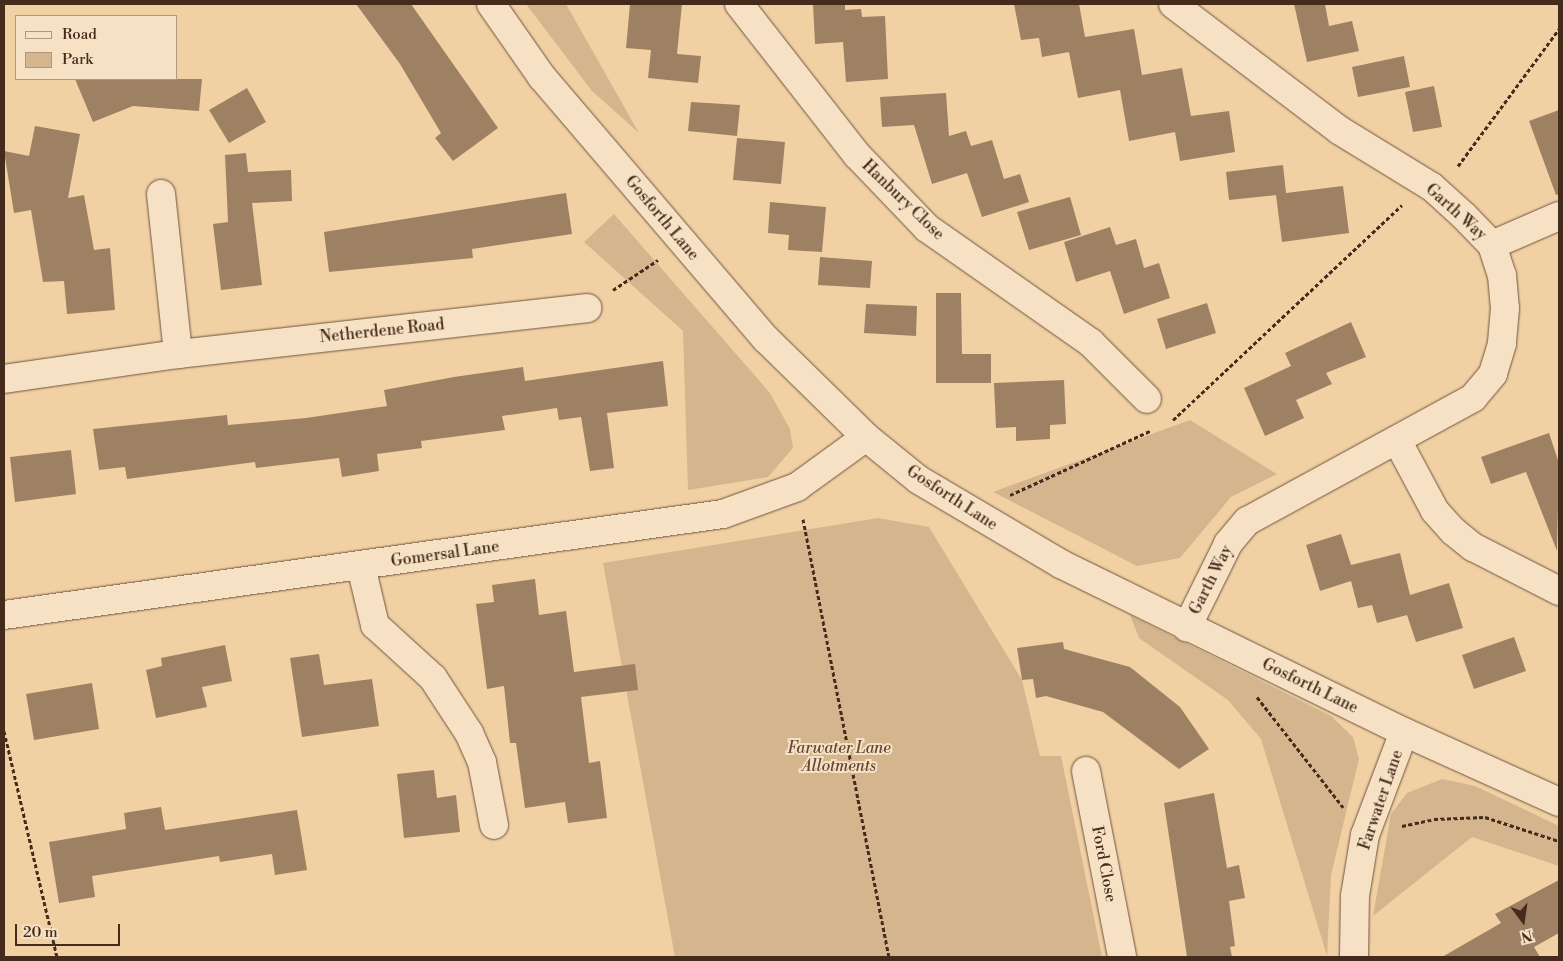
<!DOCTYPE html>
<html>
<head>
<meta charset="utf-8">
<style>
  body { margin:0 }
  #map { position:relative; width:1563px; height:961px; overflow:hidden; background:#f1d1a4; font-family:"Libre Bodoni",serif }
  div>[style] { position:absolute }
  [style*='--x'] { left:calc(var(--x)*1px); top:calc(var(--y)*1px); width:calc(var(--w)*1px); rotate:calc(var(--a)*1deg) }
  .green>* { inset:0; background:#d4b58d }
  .building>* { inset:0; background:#9e8163 }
  .path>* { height:3px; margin-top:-1.5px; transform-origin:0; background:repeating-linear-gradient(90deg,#442b1c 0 4px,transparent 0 6.5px) }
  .roads { filter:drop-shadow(0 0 1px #6f543e) drop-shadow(0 0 1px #6f543e) }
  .minor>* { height:28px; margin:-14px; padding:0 14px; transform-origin:14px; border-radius:14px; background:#f6e1c4 }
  span { translate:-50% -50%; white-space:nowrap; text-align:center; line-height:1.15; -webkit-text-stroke:4px #f6e1c4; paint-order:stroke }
  .street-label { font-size:16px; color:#442b1c }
  .park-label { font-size:16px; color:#614733; font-style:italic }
  .frame { position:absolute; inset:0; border:5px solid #442b1c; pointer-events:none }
  .legend { position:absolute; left:15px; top:15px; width:162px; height:65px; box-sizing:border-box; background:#f6e1c4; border:1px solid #af9881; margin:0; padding:6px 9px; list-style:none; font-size:15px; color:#442b1c }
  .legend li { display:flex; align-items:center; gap:10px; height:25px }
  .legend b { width:25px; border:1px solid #af9881 }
  .north { position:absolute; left:1498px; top:896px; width:50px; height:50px; -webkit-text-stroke:4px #f6e1c4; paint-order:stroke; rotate:166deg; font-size:14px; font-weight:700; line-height:20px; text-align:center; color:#442b1c }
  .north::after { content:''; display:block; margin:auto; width:18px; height:22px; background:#442b1c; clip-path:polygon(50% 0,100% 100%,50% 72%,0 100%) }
  .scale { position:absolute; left:15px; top:924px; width:105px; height:22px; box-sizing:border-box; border:2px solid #442b1c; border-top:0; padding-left:6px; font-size:15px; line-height:18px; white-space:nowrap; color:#442b1c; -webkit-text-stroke:4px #f6e1c4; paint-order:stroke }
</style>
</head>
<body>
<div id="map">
  <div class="green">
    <div style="clip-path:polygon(526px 4px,566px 4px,639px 133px,592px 91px)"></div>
    <div style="clip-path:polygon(614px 214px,770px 393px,790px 429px,793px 448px,768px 477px,688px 490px,683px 331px,584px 242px)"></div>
    <div style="clip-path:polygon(1190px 420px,1277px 474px,1231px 497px,1180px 558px,1137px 566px,993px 492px)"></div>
    <div style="clip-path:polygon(878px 518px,929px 527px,1022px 680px,1040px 756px,1061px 756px,1102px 957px,675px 957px,603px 563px)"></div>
    <div style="clip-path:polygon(1130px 615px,1331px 716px,1353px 737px,1359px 759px,1331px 875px,1327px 956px,1261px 739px,1228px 700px,1139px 638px)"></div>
    <div style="clip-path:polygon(1442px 779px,1475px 786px,1559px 826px,1559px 866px,1472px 837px,1373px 916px,1391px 814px,1407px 793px)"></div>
  </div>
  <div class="building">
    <div style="clip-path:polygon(356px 4px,411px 4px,498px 128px,453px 161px,435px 138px,441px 133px,400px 64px)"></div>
    <div style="clip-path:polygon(630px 4px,682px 4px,677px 54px,701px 56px,698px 83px,648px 78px,651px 50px,626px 48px)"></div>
    <div style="clip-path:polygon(813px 4px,845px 4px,845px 10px,861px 9px,862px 17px,885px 16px,888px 79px,846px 82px,843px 42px,815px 44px)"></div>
    <div style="clip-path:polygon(1014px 4px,1079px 4px,1085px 37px,1134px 29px,1142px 75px,1182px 68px,1191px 116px,1229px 111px,1235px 152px,1180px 161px,1175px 132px,1129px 141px,1120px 90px,1078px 98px,1069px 52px,1042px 57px,1039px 38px,1021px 40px)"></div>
    <div style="clip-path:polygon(1294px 4px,1325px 4px,1329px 26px,1352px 21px,1359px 51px,1307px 62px)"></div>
    <div style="clip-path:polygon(1404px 56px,1410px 87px,1358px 97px,1352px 67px)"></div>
    <div style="clip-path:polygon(75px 79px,202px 79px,199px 111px,133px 106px,93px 122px)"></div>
    <div style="clip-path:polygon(1434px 86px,1442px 127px,1413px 132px,1405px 92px)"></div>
    <div style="clip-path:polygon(247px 88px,266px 122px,229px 143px,209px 110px)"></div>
    <div style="clip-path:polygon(946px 93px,949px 136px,966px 131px,971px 146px,992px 140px,1004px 179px,1020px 174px,1029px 202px,982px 217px,967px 173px,932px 184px,914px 125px,882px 127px,880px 97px)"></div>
    <div style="clip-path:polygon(691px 102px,740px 105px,737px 136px,688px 131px)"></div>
    <div style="clip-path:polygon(1559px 110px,1559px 194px,1556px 195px,1529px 121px)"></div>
    <div style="clip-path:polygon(35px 126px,80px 134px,68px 198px,84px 195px,94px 250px,110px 248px,115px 310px,67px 314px,64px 281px,43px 282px,31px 210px,14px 213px,4px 151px,29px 156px)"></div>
    <div style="clip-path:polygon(737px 138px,785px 142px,781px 184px,733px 180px)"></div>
    <div style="clip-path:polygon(246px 153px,248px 172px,291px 170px,292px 201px,252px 203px,262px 285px,221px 290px,213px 224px,228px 222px,225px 155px)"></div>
    <div style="clip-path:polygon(1283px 165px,1286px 193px,1343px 186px,1349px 233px,1282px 242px,1276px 195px,1229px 200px,1226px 172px)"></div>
    <div style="clip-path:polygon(566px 193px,572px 234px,472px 249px,473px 258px,329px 272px,324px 232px)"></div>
    <div style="clip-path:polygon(1070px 197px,1081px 235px,1029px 250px,1017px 212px)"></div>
    <div style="clip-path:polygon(770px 202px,826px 207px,822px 252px,788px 250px,789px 235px,768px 233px)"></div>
    <div style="clip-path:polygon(1110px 227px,1116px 245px,1136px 239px,1144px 268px,1159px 263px,1170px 298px,1124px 314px,1110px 271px,1076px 282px,1064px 242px)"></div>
    <div style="clip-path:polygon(820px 257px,872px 261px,870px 288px,818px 285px)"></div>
    <div style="clip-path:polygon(936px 293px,961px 293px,962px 354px,991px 354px,991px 383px,936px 383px)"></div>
    <div style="clip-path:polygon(1207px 303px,1216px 333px,1166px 349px,1157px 319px)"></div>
    <div style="clip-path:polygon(866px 304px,917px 306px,916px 336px,864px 333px)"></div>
    <div style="clip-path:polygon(1351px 322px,1366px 357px,1326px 373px,1332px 384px,1296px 400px,1304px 418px,1265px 436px,1244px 388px,1291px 366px,1285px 353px)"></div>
    <div style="clip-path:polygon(663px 361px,668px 406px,607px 413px,614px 468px,590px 471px,581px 417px,559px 420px,557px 408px,502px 416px,505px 430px,421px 441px,422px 448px,377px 454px,379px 471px,342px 477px,339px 458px,256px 468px,255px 462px,127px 479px,125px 467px,99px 470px,93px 429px,227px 415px,228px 425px,306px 418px,387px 406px,384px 390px,454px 377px,523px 367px,525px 381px)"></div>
    <div style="clip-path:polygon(1064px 380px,1066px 424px,1050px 425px,1050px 439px,1016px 441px,1016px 427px,996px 428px,994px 383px)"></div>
    <div style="clip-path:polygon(1549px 433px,1559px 463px,1557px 551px,1526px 472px,1491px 484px,1481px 457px)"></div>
    <div style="clip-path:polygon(71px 450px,76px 494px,15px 502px,10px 457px)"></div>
    <div style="clip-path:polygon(1341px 534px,1351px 565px,1400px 553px,1410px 595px,1449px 583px,1463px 628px,1416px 642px,1407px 615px,1377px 623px,1372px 605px,1358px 608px,1351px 581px,1320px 591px,1306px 545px)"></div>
    <div style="clip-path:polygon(535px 579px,539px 615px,566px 611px,574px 672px,635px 664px,638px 690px,581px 697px,589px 763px,600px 761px,607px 818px,568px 823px,565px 802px,525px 808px,516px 743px,510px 743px,504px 686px,487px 689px,476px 604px,494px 602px,492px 585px)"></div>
    <div style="clip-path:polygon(1514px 637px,1526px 671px,1474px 689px,1462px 655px)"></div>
    <div style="clip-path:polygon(1063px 642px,1064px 649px,1130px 667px,1180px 707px,1209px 749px,1179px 769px,1103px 712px,1046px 696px,1036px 698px,1033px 679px,1022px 680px,1017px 648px)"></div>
    <div style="clip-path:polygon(225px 645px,232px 681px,202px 687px,207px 707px,156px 718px,146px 670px,162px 666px,161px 658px)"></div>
    <div style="clip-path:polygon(319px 654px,324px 685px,372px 679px,379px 726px,302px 737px,290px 658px)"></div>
    <div style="clip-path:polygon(92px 683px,99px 729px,34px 740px,26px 694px)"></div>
    <div style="clip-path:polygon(434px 770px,437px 798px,456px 795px,460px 832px,404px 838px,397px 774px)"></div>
    <div style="clip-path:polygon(1214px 793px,1227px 868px,1239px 865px,1245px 898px,1229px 901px,1235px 946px,1230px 947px,1232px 957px,1187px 957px,1164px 803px)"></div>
    <div style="clip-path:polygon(161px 807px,165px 830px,297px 810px,307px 870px,275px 875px,272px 854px,220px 862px,219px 856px,92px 876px,95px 897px,59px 903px,49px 842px,126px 829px,124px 813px)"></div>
    <div style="clip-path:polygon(1559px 880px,1559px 933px,1534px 947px,1540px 957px,1442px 957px,1501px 923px,1495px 914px)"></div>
  </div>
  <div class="path">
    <div style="--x:1458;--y:166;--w:170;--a:-53.6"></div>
    <div style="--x:613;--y:290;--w:54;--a:-33.7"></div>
    <div style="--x:1173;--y:420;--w:314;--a:-43.2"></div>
    <div style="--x:1010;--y:495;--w:154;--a:-24.6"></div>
    <div style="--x:803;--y:519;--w:446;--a:78.9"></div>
    <div style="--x:1257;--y:697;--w:140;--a:52"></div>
    <div style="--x:4;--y:731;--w:232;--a:76.8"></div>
    <div style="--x:1402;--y:826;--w:33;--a:-12"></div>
    <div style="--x:1434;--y:819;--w:51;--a:-2.2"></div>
    <div style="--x:1485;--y:817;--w:78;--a:18"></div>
  </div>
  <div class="roads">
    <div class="minor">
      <div style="--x:491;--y:4;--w:89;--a:55.1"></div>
      <div style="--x:542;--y:77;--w:345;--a:49.5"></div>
      <div style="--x:766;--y:339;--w:140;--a:44.4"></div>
      <div style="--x:866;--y:437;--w:68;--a:39.1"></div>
      <div style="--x:919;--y:480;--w:165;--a:30.6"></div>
      <div style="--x:1061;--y:564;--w:382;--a:26.1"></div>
      <div style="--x:1404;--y:732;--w:170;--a:24.3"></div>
      <div style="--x:739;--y:4;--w:192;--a:52"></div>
      <div style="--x:857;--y:155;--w:101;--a:46.2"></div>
      <div style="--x:927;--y:228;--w:200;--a:35"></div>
      <div style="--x:1091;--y:343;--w:79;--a:45"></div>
      <div style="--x:1173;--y:4;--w:208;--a:37.2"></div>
      <div style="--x:1339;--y:130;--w:109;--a:31.5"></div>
      <div style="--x:1432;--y:187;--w:43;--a:42.2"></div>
      <div style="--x:1464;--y:216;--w:40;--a:46"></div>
      <div style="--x:1492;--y:245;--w:32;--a:72"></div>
      <div style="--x:1502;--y:275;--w:33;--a:85"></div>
      <div style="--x:1505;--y:308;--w:36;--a:95"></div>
      <div style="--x:1502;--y:344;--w:31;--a:107"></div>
      <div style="--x:1493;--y:374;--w:31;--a:130"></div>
      <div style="--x:1473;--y:398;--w:257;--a:151.4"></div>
      <div style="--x:1247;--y:521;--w:30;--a:130"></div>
      <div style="--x:1228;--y:544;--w:93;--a:116.3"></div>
      <div style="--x:161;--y:194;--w:161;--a:83.9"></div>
      <div style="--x:1492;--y:245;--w:73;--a:-23.4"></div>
      <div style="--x:4;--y:379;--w:176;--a:-8.2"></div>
      <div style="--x:178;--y:354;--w:412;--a:-6.4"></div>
      <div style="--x:1398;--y:442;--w:78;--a:61.8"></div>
      <div style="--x:1435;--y:511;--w:27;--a:48"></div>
      <div style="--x:1453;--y:531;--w:26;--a:39"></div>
      <div style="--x:1473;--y:547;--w:97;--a:27.1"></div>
      <div style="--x:361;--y:566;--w:61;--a:76.7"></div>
      <div style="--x:375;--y:625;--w:79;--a:42.4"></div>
      <div style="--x:433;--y:678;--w:66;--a:56.8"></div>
      <div style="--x:469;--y:733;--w:32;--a:66"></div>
      <div style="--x:482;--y:762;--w:64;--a:79.2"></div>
      <div style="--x:4;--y:615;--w:726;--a:-8"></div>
      <div style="--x:723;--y:514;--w:79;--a:-20"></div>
      <div style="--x:797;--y:487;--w:85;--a:-35.9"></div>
      <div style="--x:1086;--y:771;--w:189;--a:79"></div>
      <div style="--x:1354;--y:957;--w:61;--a:-89.1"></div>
      <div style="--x:1355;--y:896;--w:62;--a:-80.7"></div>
      <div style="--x:1365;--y:835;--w:110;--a:-69.3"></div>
    </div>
  </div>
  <div class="street-label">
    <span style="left:903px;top:200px;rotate:44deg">Hanbury Close</span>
    <span style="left:1456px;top:212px;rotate:42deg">Garth Way</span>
    <span style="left:662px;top:218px;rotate:50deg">Gosforth Lane</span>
    <span style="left:382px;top:331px;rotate:-6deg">Netherdene Road</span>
    <span style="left:952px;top:498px;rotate:33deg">Gosforth Lane</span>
    <span style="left:445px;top:554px;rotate:-8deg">Gomersal Lane</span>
    <span style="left:1211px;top:580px;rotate:-63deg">Garth Way</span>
    <span style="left:1310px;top:686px;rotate:26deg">Gosforth Lane</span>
    <span style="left:1381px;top:800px;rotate:-71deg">Farwater Lane</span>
    <span style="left:1104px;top:864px;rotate:79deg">Ford Close</span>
  </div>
  <div class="park-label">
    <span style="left:839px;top:757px">Farwater Lane<br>Allotments</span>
  </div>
  <div class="frame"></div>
  <ul class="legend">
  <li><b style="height:6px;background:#f6e1c4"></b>Road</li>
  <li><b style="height:14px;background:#d4b58d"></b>Park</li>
  </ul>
  <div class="north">N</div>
  <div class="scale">20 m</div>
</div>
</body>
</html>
